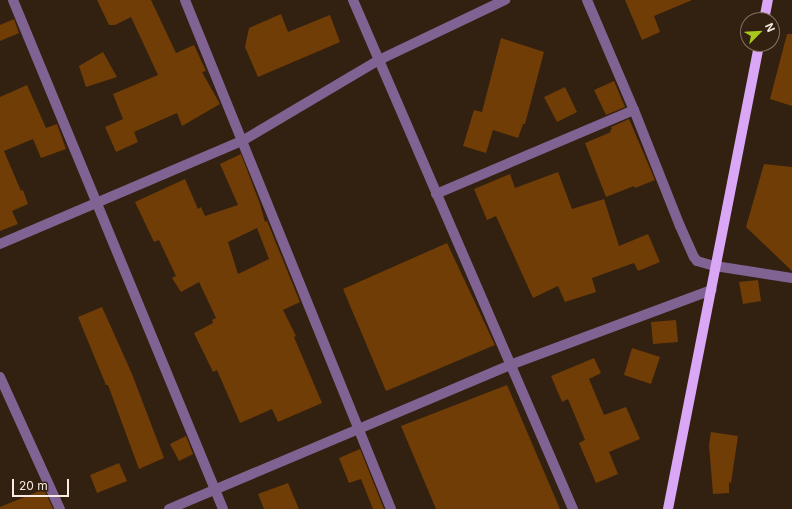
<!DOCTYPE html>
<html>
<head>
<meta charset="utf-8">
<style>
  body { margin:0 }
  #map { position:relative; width:792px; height:509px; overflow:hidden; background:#322010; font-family:Inter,sans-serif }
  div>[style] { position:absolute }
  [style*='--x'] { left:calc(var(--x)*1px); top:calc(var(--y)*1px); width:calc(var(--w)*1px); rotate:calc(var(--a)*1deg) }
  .building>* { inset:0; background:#703d06 }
  .minor>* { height:10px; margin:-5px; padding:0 5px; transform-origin:5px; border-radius:5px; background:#816393 }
  .major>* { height:10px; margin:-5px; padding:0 5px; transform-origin:5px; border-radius:5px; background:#daa7f7 }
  span { translate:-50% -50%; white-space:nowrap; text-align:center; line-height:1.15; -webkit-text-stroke:3.5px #322010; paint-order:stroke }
  .north { position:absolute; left:740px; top:12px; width:40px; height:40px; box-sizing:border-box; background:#322010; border:1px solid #817164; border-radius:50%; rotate:66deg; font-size:11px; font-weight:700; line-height:16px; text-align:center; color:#f8ebe1 }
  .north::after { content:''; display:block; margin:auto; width:14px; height:18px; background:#a7c81f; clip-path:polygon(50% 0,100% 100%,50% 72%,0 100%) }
  .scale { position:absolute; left:12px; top:479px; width:57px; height:18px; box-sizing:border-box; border:2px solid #f8ebe1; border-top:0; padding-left:5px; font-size:12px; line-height:14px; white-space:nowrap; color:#f8ebe1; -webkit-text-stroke:3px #322010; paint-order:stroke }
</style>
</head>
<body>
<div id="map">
  <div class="building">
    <div style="clip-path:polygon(97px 0,151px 0,176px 53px,194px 45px,206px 71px,202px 72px,220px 104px,182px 126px,177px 113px,134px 132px,138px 142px,116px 152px,105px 127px,123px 119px,113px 94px,158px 75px,131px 17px,115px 25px,109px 25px)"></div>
    <div style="clip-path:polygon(625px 0,692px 0,654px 16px,660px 32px,642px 40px)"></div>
    <div style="clip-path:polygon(281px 14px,288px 32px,330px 15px,340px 42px,258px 77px,245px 47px,249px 28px)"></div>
    <div style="clip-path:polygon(14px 19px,19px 33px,0 41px,0 25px)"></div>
    <div style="clip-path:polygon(787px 34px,792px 34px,792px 106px,770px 99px)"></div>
    <div style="clip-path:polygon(501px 38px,544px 52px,525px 124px,523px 124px,518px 138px,493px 130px,486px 153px,463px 146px,474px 110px,482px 112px)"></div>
    <div style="clip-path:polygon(103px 52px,117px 77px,86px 87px,79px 66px)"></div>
    <div style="clip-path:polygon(614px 81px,625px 107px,606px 115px,594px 90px)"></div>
    <div style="clip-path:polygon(27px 85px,46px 128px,57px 124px,66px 149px,41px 158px,33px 139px,4px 151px,21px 191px,23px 190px,28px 204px,12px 211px,18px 224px,0 231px,0 97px)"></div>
    <div style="clip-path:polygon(565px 87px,577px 112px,557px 122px,544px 97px)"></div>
    <div style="clip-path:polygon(629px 119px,655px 180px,635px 188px,634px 186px,606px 197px,585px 143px,611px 132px,610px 130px,612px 129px,611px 127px)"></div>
    <div style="clip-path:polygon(evenodd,241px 154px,260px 204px,265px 222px,267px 221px,300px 302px,283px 310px,296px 336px,294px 337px,322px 403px,278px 422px,272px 409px,240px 423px,217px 370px,213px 372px,194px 333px,213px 323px,212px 320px,216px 318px,199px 282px,181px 292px,172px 278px,176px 276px,159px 240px,154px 242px,135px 202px,185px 179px,198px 209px,201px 207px,205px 216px,238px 205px,220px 164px,241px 154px,257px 228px,269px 259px,238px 274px,228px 242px,257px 228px)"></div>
    <div style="clip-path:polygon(764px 164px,792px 167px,792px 271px,746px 227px)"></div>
    <div style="clip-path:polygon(558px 172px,572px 209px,604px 199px,619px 246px,648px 234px,660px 262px,638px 271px,634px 263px,592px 278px,596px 292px,565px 302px,558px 286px,533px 298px,496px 216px,487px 220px,474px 189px,510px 174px,515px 188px)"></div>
    <div style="clip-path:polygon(447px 243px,495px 345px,386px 391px,343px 289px)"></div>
    <div style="clip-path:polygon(758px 280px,761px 301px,743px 304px,739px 282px)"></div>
    <div style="clip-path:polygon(102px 307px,132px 374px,164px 458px,139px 469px,108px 385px,106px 385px,78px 317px)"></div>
    <div style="clip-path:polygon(676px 320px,678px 342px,653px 344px,651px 322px)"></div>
    <div style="clip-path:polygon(632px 348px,660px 357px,651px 384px,624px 375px)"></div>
    <div style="clip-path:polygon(594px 358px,601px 373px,589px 379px,604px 415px,626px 407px,640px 439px,609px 452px,618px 474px,596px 483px,579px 443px,585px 440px,568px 399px,562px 402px,551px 376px)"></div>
    <div style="clip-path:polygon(507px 385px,560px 509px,436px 509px,401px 426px)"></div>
    <div style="clip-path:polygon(711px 432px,738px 436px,731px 483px,729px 482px,729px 493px,713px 494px,709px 445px)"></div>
    <div style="clip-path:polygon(186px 436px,193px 454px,179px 461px,170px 444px)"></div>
    <div style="clip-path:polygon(360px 449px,384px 509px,373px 509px,361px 479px,349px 483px,339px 458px)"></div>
    <div style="clip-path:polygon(119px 463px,127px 481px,97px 493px,90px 475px)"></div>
    <div style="clip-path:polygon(288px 483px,299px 509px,264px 509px,258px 494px)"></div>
    <div style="clip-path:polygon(44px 489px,53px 509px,0 509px,0 507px)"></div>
  </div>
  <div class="minor">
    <div style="--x:13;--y:0;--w:551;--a:67.58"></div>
    <div style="--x:185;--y:0;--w:549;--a:67.97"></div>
    <div style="--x:353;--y:0;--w:555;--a:66.63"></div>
    <div style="--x:587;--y:0;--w:120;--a:66.9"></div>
    <div style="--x:634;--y:110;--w:125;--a:68.4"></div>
    <div style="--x:680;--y:226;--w:34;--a:66"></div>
    <div style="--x:694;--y:257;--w:5;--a:53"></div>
    <div style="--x:697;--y:261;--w:19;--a:16"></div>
    <div style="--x:715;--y:266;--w:78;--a:8.9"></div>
    <div style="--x:436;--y:194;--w:215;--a:-23"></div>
    <div style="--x:0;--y:244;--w:263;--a:-23.1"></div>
    <div style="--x:242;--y:141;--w:159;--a:-30.6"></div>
    <div style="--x:379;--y:60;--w:140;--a:-25.5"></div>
    <div style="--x:0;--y:377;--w:145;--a:65.6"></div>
    <div style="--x:169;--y:509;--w:370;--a:-22.9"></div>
    <div style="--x:510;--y:365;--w:215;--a:-20.4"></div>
  </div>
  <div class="major">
    <div style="--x:764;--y:20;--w:20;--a:-79"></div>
    <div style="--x:668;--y:509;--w:474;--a:-78.9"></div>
  </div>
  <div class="north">N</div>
  <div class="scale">20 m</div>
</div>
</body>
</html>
